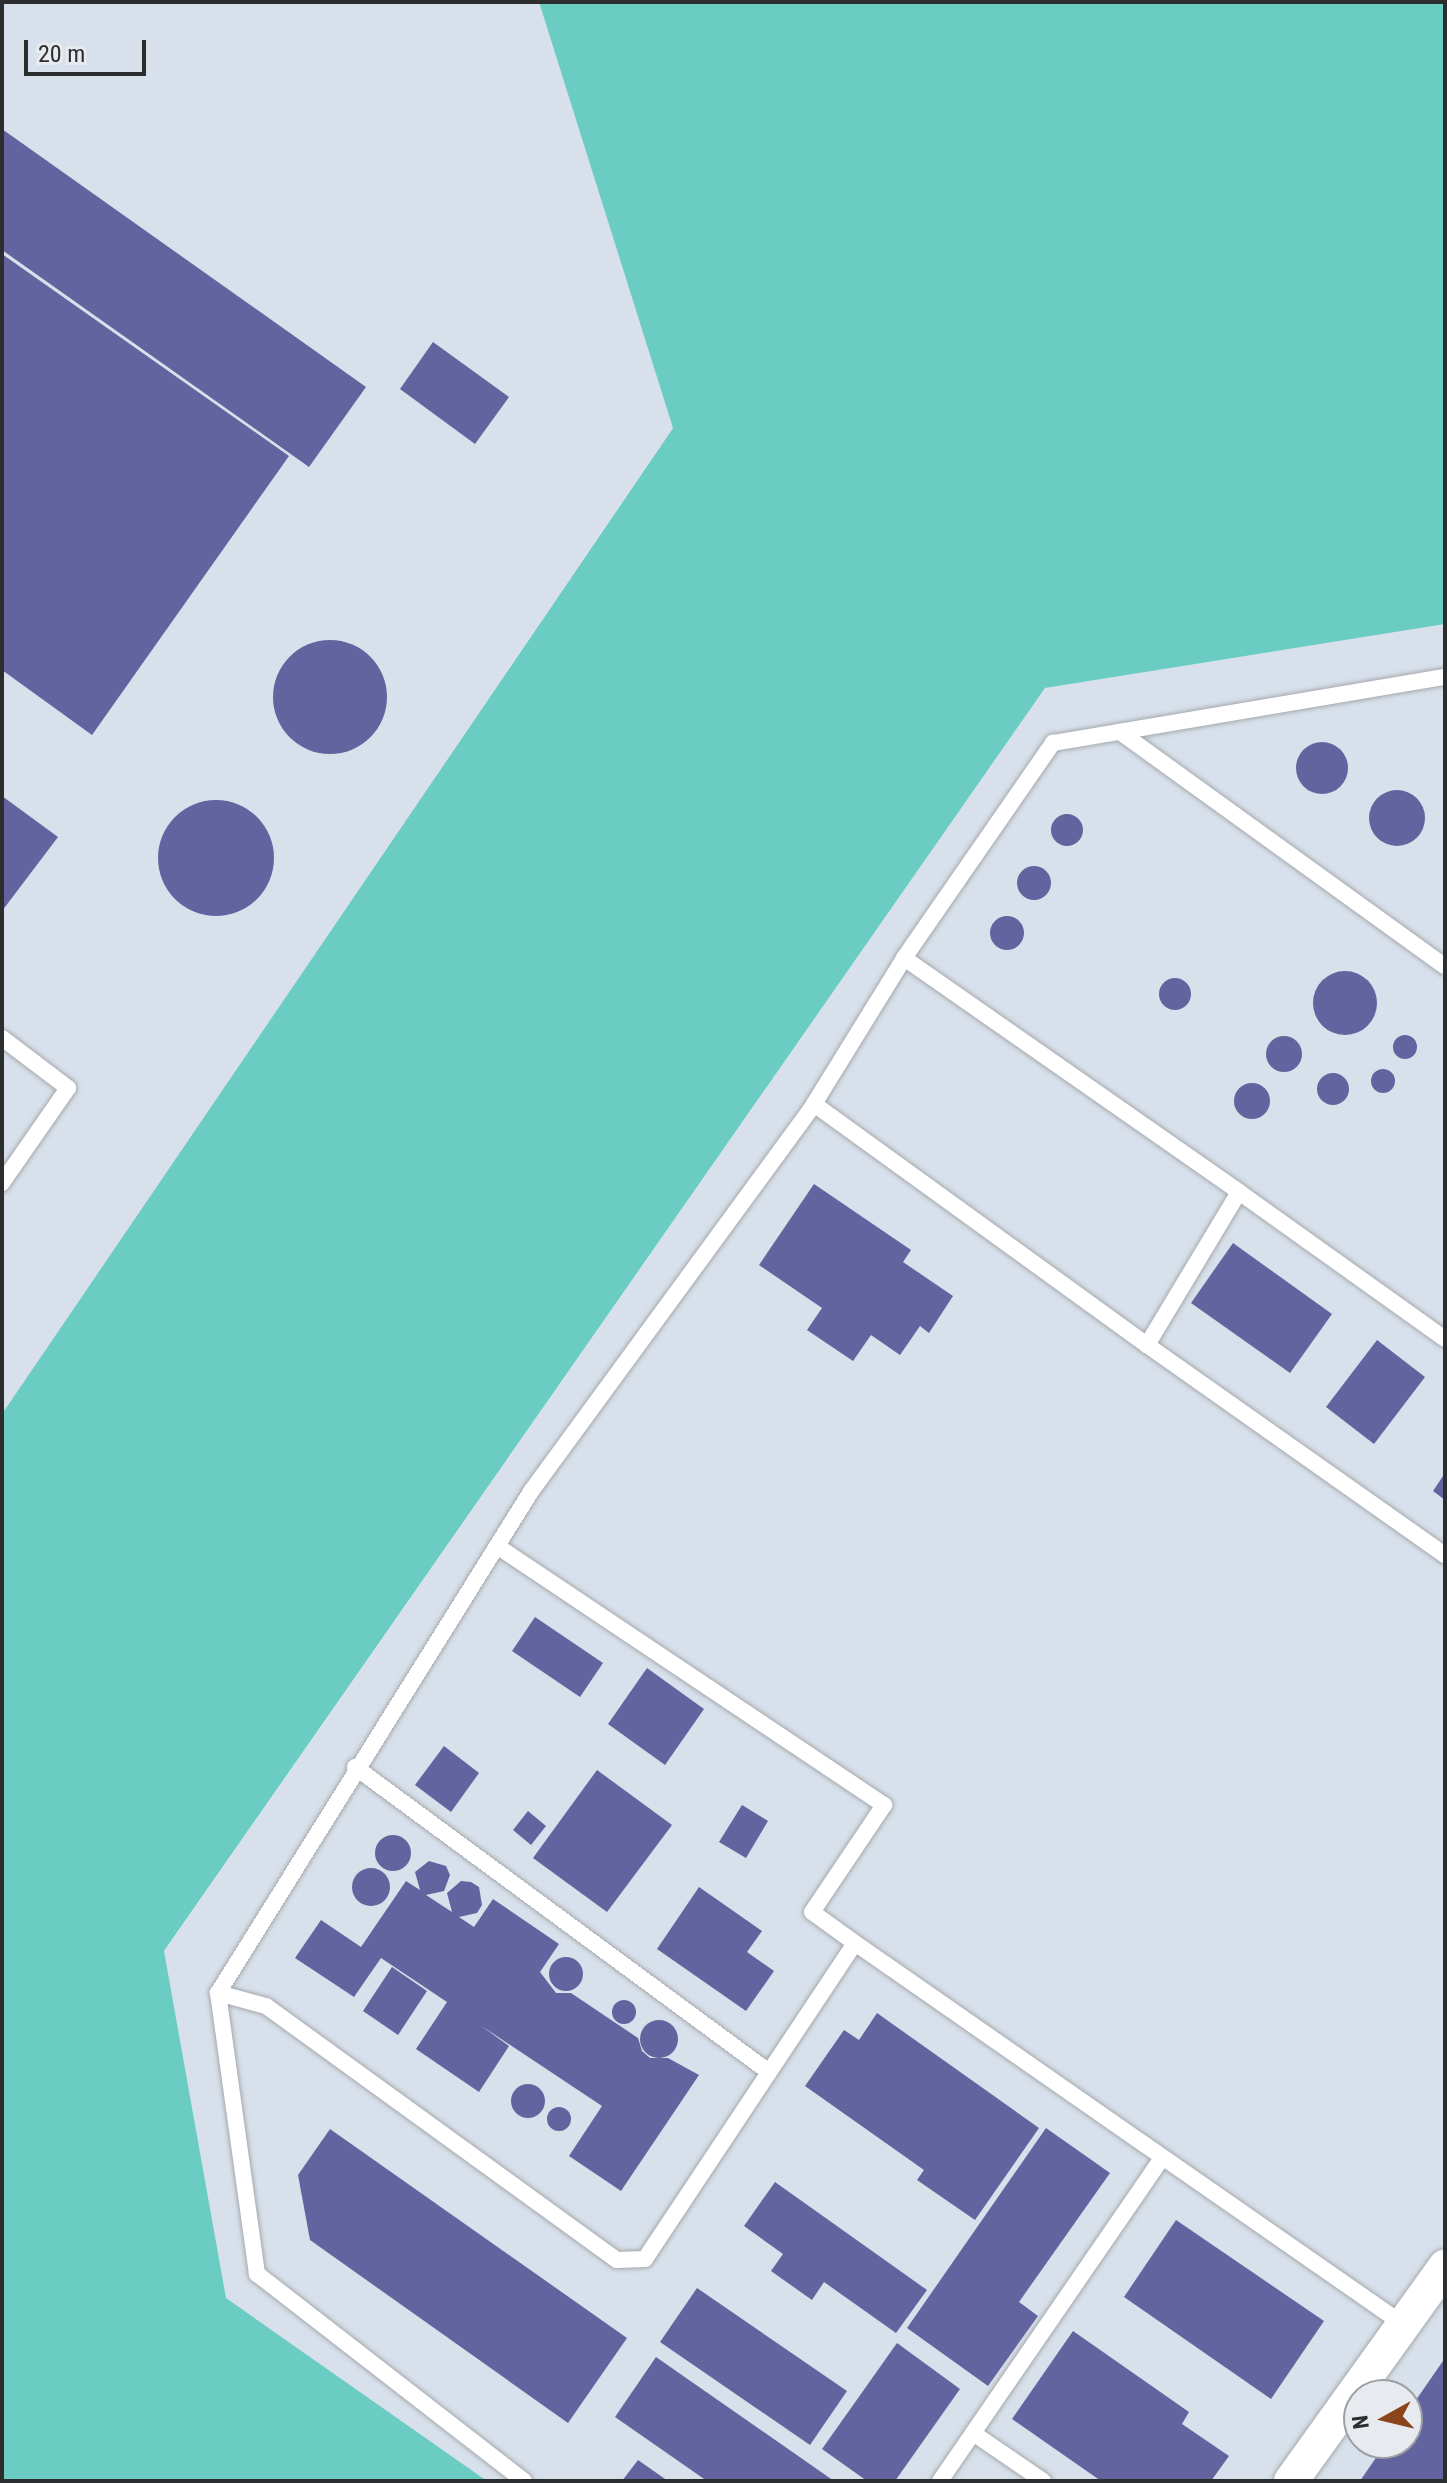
<!DOCTYPE html>
<html>
<head>
<meta charset="utf-8">
<style>
  body { margin:0 }
  #map { position:relative; width:1447px; height:2483px; overflow:hidden; background:#e7ebf0; font-family:"Roboto Condensed",sans-serif }
  div>[style] { position:absolute }
  [style*='--x'] { left:calc(var(--x)*1px); top:calc(var(--y)*1px); width:calc(var(--w)*1px); rotate:calc(var(--a)*1deg) }
  .built>* { inset:0; background:#d8e0eb }
  .water>* { inset:0; background:#6bccc3 }
  .building>* { inset:0; background:#63639f }
  .round { border-radius:50% }
  .roads { filter:drop-shadow(0 0 2px #a5a9ad) drop-shadow(0 0 2px #a5a9ad) }
  .lane>* { height:16px; margin:-8px; padding:0 8px; transform-origin:8px; border-radius:8px; background:#fff }
  .street>* { height:34px; margin:-17px; padding:0 17px; transform-origin:17px; border-radius:17px; background:#fff }
  span { translate:-50% -50%; white-space:nowrap; text-align:center; line-height:1.15; -webkit-text-stroke:8px #e7ebf0; paint-order:stroke }
  .frame { position:absolute; inset:0; border:4px solid #2c2d2f; pointer-events:none }
  .north { position:absolute; left:1343px; top:2379px; width:80px; height:80px; box-sizing:border-box; background:#e7ebf0; border:2px solid #9c9fa3; border-radius:50%; rotate:262deg; font-size:22px; font-weight:700; line-height:32px; text-align:center; color:#2c2d2f }
  .north::after { content:''; display:block; margin:auto; width:28px; height:36px; background:#8a451a; clip-path:polygon(50% 0,100% 100%,50% 72%,0 100%) }
  .scale { position:absolute; left:24px; top:40px; width:122px; height:36px; box-sizing:border-box; border:4px solid #2c2d2f; border-top:0; padding-left:10px; font-size:24px; line-height:28px; white-space:nowrap; color:#2c2d2f; -webkit-text-stroke:6px #e7ebf0; paint-order:stroke }
</style>
</head>
<body>
<div id="map">
  <div class="built">
    <div style="clip-path:polygon(2px 2px,539px 2px,673px 427px,2px 1414px)"></div>
    <div style="clip-path:polygon(evenodd,1445px 624px,1445px 2481px,487px 2481px,226px 2298px,164px 1952px,1045px 688px,1445px 624px,1359px 2395px,1407px 2395px,1407px 2443px,1359px 2443px,1359px 2395px)"></div>
  </div>
  <div class="water">
    <div style="clip-path:polygon(539px 2px,1445px 2px,1445px 624px,1045px 688px,164px 1951px,226px 2298px,487px 2481px,2px 2481px,2px 1414px,673px 428px)"></div>
  </div>
  <div class="building">
    <div style="clip-path:polygon(2px 129px,366px 387px,309px 467px,2px 250px)"></div>
    <div style="clip-path:polygon(2px 254px,289px 456px,92px 735px,2px 670px)"></div>
    <div style="clip-path:polygon(433px 342px,509px 397px,475px 444px,400px 389px)"></div>
    <div class="round" style="left:273px;top:640px;width:114px;height:114px"></div>
    <div class="round" style="left:1296px;top:742px;width:52px;height:52px"></div>
    <div class="round" style="left:1369px;top:790px;width:56px;height:56px"></div>
    <div style="clip-path:polygon(2px 796px,58px 837px,2px 911px)"></div>
    <div class="round" style="left:158px;top:800px;width:116px;height:116px"></div>
    <div class="round" style="left:1051px;top:814px;width:32px;height:32px"></div>
    <div class="round" style="left:1017px;top:866px;width:34px;height:34px"></div>
    <div class="round" style="left:990px;top:916px;width:34px;height:34px"></div>
    <div class="round" style="left:1313px;top:971px;width:64px;height:64px"></div>
    <div class="round" style="left:1159px;top:978px;width:32px;height:32px"></div>
    <div class="round" style="left:1393px;top:1035px;width:24px;height:24px"></div>
    <div class="round" style="left:1266px;top:1036px;width:36px;height:36px"></div>
    <div class="round" style="left:1371px;top:1069px;width:24px;height:24px"></div>
    <div class="round" style="left:1317px;top:1073px;width:32px;height:32px"></div>
    <div class="round" style="left:1234px;top:1083px;width:36px;height:36px"></div>
    <div style="clip-path:polygon(814px 1184px,911px 1250px,903px 1262px,953px 1296px,929px 1333px,920px 1326px,900px 1355px,871px 1335px,853px 1361px,807px 1330px,822px 1308px,759px 1265px)"></div>
    <div style="clip-path:polygon(1233px 1243px,1332px 1314px,1290px 1373px,1191px 1303px)"></div>
    <div style="clip-path:polygon(1377px 1340px,1425px 1377px,1374px 1444px,1326px 1407px)"></div>
    <div style="clip-path:polygon(1445px 1473px,1445px 1500px,1433px 1491px)"></div>
    <div style="clip-path:polygon(535px 1617px,603px 1663px,580px 1697px,512px 1651px)"></div>
    <div style="clip-path:polygon(647px 1668px,704px 1709px,665px 1765px,608px 1724px)"></div>
    <div style="clip-path:polygon(444px 1746px,479px 1773px,451px 1812px,415px 1785px)"></div>
    <div style="clip-path:polygon(597px 1770px,672px 1825px,607px 1912px,533px 1858px)"></div>
    <div style="clip-path:polygon(742px 1805px,768px 1821px,746px 1858px,719px 1842px)"></div>
    <div style="clip-path:polygon(528px 1811px,546px 1826px,531px 1845px,513px 1830px)"></div>
    <div class="round" style="left:375px;top:1835px;width:36px;height:36px"></div>
    <div style="clip-path:polygon(429px 1861px,446px 1866px,450px 1875px,444px 1891px,426px 1895px,452px 1912px,447px 1893px,461px 1881px,471px 1882px,479px 1887px,482px 1905px,477px 1913px,459px 1917px,474px 1927px,493px 1899px,559px 1944px,540px 1972px,556px 1993px,571px 1993px,638px 2038px,642px 2051px,650px 2058px,668px 2058px,699px 2075px,621px 2191px,569px 2156px,602px 2106px,480px 2025px,509px 2046px,479px 2092px,416px 2049px,447px 2002px,381px 1958px,354px 1997px,295px 1958px,321px 1920px,361px 1947px,406px 1881px,420px 1890px,415px 1872px)"></div>
    <div class="round" style="left:352px;top:1868px;width:38px;height:38px"></div>
    <div style="clip-path:polygon(699px 1887px,762px 1931px,747px 1952px,774px 1971px,746px 2011px,657px 1949px)"></div>
    <div class="round" style="left:549px;top:1957px;width:34px;height:34px"></div>
    <div style="clip-path:polygon(392px 1967px,427px 1991px,398px 2035px,363px 2011px)"></div>
    <div class="round" style="left:612px;top:2000px;width:24px;height:24px"></div>
    <div style="clip-path:polygon(877px 2013px,1039px 2128px,975px 2220px,917px 2180px,924px 2170px,805px 2086px,844px 2030px,859px 2040px)"></div>
    <div class="round" style="left:640px;top:2020px;width:38px;height:38px"></div>
    <div class="round" style="left:511px;top:2084px;width:34px;height:34px"></div>
    <div class="round" style="left:547px;top:2107px;width:24px;height:24px"></div>
    <div style="clip-path:polygon(1046px 2128px,1110px 2173px,1019px 2302px,1038px 2316px,988px 2386px,907px 2328px)"></div>
    <div style="clip-path:polygon(330px 2129px,627px 2338px,568px 2423px,310px 2240px,298px 2175px)"></div>
    <div style="clip-path:polygon(775px 2182px,927px 2290px,896px 2333px,824px 2282px,812px 2300px,771px 2271px,783px 2254px,744px 2226px)"></div>
    <div style="clip-path:polygon(1176px 2220px,1324px 2321px,1271px 2399px,1124px 2297px)"></div>
    <div style="clip-path:polygon(697px 2288px,847px 2391px,810px 2445px,660px 2342px)"></div>
    <div style="clip-path:polygon(1073px 2331px,1189px 2412px,1182px 2424px,1229px 2456px,1211px 2481px,1101px 2481px,1012px 2419px)"></div>
    <div style="clip-path:polygon(897px 2343px,960px 2389px,895px 2481px,867px 2481px,822px 2449px)"></div>
    <div style="clip-path:polygon(656px 2357px,834px 2481px,707px 2481px,615px 2417px)"></div>
    <div style="clip-path:polygon(1445px 2358px,1445px 2481px,1360px 2481px,1386px 2443px,1407px 2443px,1407px 2413px)"></div>
    <div style="clip-path:polygon(638px 2460px,668px 2481px,622px 2481px)"></div>
  </div>
  <div class="roads">
    <div class="lane">
      <div style="--x:1120;--y:732;--w:400;--a:35.8"></div>
      <div style="--x:904;--y:958;--w:409;--a:34.9"></div>
      <div style="--x:2;--y:1038;--w:83;--a:37.1"></div>
      <div style="--x:68;--y:1088;--w:116;--a:124.8"></div>
      <div style="--x:814;--y:1104;--w:411;--a:35.9"></div>
      <div style="--x:1445;--y:1339;--w:253;--a:-144.5"></div>
      <div style="--x:1239;--y:1192;--w:179;--a:121"></div>
      <div style="--x:1147;--y:1345;--w:365;--a:35.2"></div>
      <div style="--x:497;--y:1546;--w:466;--a:33.8"></div>
      <div style="--x:884;--y:1805;--w:129;--a:123.9"></div>
      <div style="--x:812;--y:1912;--w:53;--a:35.8"></div>
      <div style="--x:355;--y:1767;--w:514;--a:36.38"></div>
      <div style="--x:218;--y:1993;--w:50;--a:15.2"></div>
      <div style="--x:266;--y:2006;--w:433;--a:35.9"></div>
      <div style="--x:617;--y:2260;--w:28;--a:-2"></div>
      <div style="--x:645;--y:2259;--w:379;--a:-56.4"></div>
      <div style="--x:855;--y:1943;--w:669;--a:34.83"></div>
      <div style="--x:973;--y:2433;--w:85;--a:34.4"></div>
      <div style="--x:524;--y:2481;--w:338;--a:-142.2"></div>
      <div style="--x:257;--y:2274;--w:284;--a:-97.9"></div>
      <div style="--x:218;--y:1993;--w:593;--a:-58.03"></div>
      <div style="--x:532;--y:1490;--w:478;--a:-53.8"></div>
      <div style="--x:814;--y:1104;--w:172;--a:-58.3"></div>
      <div style="--x:904;--y:958;--w:262;--a:-55.3"></div>
      <div style="--x:1053;--y:743;--w:398;--a:-9.6"></div>
      <div style="--x:940;--y:2481;--w:392;--a:-55.5"></div>
    </div>
    <div class="street">
      <div style="--x:1291;--y:2481;--w:264;--a:-54.3"></div>
    </div>
  </div>
  <div class="frame"></div>
  <div class="north">N</div>
  <div class="scale">20 m</div>
</div>
</body>
</html>
